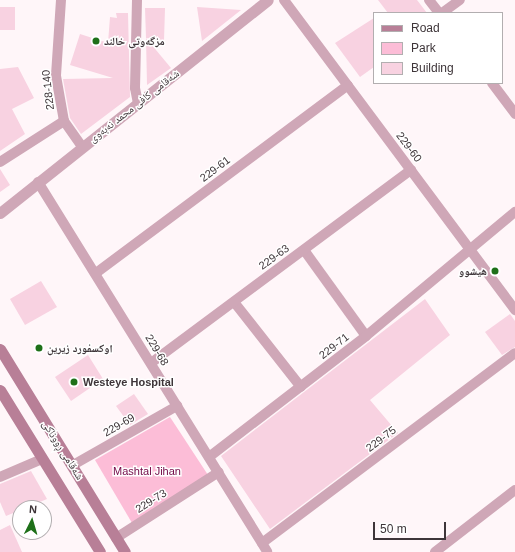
<!DOCTYPE html>
<html>
<head>
<meta charset="utf-8">
<style>
  body { margin:0 }
  #map { position:relative; width:515px; height:552px; overflow:hidden; background:#fff6f9; font-family:Arial,"Noto Naskh Arabic",sans-serif }
  div>[style] { position:absolute }
  [style*='--x'] { left:calc(var(--x)*1px); top:calc(var(--y)*1px); width:calc(var(--w)*1px); rotate:calc(var(--a)*1deg) }
  .green>* { inset:0; background:#fcbdd7 }
  .building>* { inset:0; background:#f8d2e1 }
  .minor>* { height:10px; margin:-5px; padding:0 5px; transform-origin:5px; border-radius:5px; background:#cfa7b7 }
  .tertiary>* { height:11px; margin:-5.5px; padding:0 5.5px; transform-origin:5.5px; border-radius:5.5px; background:#cfa7b7 }
  .secondary>* { height:11px; margin:-5.5px; padding:0 5.5px; transform-origin:5.5px; border-radius:5.5px; background:#b87f97 }
  .dots>* { width:11px; height:11px; translate:-50% -50%; box-sizing:border-box; border:2px solid #fff; border-radius:50% }
  span { translate:-50% -50%; white-space:nowrap; text-align:center; line-height:1.15; -webkit-text-stroke:3px #fff; paint-order:stroke }
  .poi-label { font-size:11px; color:#3e3539; font-weight:700 }
  .left { translate:0 -50%; text-align:left }
  .right { translate:-100% -50%; text-align:right }
  .street-label { font-size:11px; color:#3e3539 }
  .park-label { font-size:11px; color:#720947 }
  .legend { position:absolute; left:373px; top:12px; width:130px; height:72px; box-sizing:border-box; background:#fff; border:1px solid #b2aeb0; margin:0; padding:5px 7px; list-style:none; font-size:12px; color:#3e3539 }
  .legend li { display:flex; align-items:center; gap:8px; height:20px }
  .legend b { width:20px; border:1px solid #b2aeb0 }
  .north { position:absolute; left:12px; top:500px; width:40px; height:40px; box-sizing:border-box; background:#fff; border:1px solid #b2aeb0; border-radius:50%; rotate:5deg; font-size:11px; font-weight:700; line-height:16px; text-align:center; color:#3e3539 }
  .north::after { content:''; display:block; margin:auto; width:14px; height:18px; background:#1e7019; clip-path:polygon(50% 0,100% 100%,50% 72%,0 100%) }
  .scale { position:absolute; left:373px; top:522px; width:73px; height:18px; box-sizing:border-box; border:2px solid #3e3539; border-top:0; padding-left:5px; font-size:12px; line-height:14px; white-space:nowrap; color:#3e3539; -webkit-text-stroke:3px #fff; paint-order:stroke }
</style>
</head>
<body>
<div id="map">
  <div class="green">
    <div style="clip-path:polygon(170px 417px,208px 475px,132px 523px,95px 460px)"></div>
  </div>
  <div class="building">
    <div style="clip-path:polygon(378px 0,417px 0,427px 13px,388px 13px)"></div>
    <div style="clip-path:polygon(0 7px,15px 7px,15px 30px,0 30px)"></div>
    <div style="clip-path:polygon(197px 7px,241px 10px,202px 41px)"></div>
    <div style="clip-path:polygon(145px 8px,165px 8px,164px 40px,146px 38px)"></div>
    <div style="clip-path:polygon(116px 13px,128px 13px,130px 97px,81px 134px,70px 118px,63px 79px,113px 78px,70px 65px,80px 34px,108px 43px,110px 17px,117px 18px)"></div>
    <div style="clip-path:polygon(374px 18px,374px 67px,360px 77px,335px 43px)"></div>
    <div style="clip-path:polygon(146px 38px,171px 68px,147px 85px)"></div>
    <div style="clip-path:polygon(18px 67px,34px 98px,12px 109px,25px 134px,0 151px,0 69px)"></div>
    <div style="clip-path:polygon(0 169px,10px 185px,0 192px)"></div>
    <div style="clip-path:polygon(41px 281px,57px 307px,25px 325px,10px 299px)"></div>
    <div style="clip-path:polygon(425px 299px,450px 335px,370px 400px,398px 433px,270px 529px,221px 456px)"></div>
    <div style="clip-path:polygon(510px 314px,515px 321px,515px 347px,502px 355px,485px 332px)"></div>
    <div style="clip-path:polygon(88px 355px,103px 379px,71px 401px,55px 377px)"></div>
    <div style="clip-path:polygon(134px 394px,148px 414px,130px 425px,116px 406px)"></div>
    <div style="clip-path:polygon(31px 471px,47px 499px,6px 516px,0 502px,0 484px)"></div>
    <div style="clip-path:polygon(10px 525px,22px 552px,0 552px,0 530px)"></div>
  </div>
  <div class="minor">
    <div style="--x:61;--y:0;--w:76;--a:93.8"></div>
    <div style="--x:56;--y:76;--w:46;--a:79.9"></div>
    <div style="--x:64;--y:121;--w:32;--a:55"></div>
    <div style="--x:137;--y:0;--w:88;--a:91.3"></div>
    <div style="--x:135;--y:88;--w:15;--a:79"></div>
    <div style="--x:284;--y:0;--w:387;--a:53.3"></div>
    <div style="--x:429;--y:0;--w:16;--a:52"></div>
    <div style="--x:442;--y:13;--w:22;--a:-36"></div>
    <div style="--x:492;--y:83;--w:39;--a:53"></div>
    <div style="--x:0;--y:162;--w:76;--a:-32.6"></div>
    <div style="--x:38;--y:182;--w:435;--a:58.2"></div>
    <div style="--x:304;--y:250;--w:106;--a:54.2"></div>
    <div style="--x:96;--y:273;--w:314;--a:-36.7"></div>
    <div style="--x:234;--y:302;--w:108;--a:51.8"></div>
    <div style="--x:151;--y:363;--w:324;--a:-36.6"></div>
    <div style="--x:209;--y:457;--w:198;--a:-37.6"></div>
    <div style="--x:366;--y:336;--w:194;--a:-39.8"></div>
    <div style="--x:73;--y:465;--w:120;--a:-29.6"></div>
    <div style="--x:0;--y:477;--w:46;--a:-23.2"></div>
    <div style="--x:116;--y:538;--w:122;--a:-32.7"></div>
    <div style="--x:262;--y:543;--w:316;--a:-36.9"></div>
    <div style="--x:435;--y:552;--w:101;--a:-37.8"></div>
  </div>
  <div class="tertiary">
    <div style="--x:0;--y:213;--w:342;--a:-38.5"></div>
  </div>
  <div class="secondary">
    <div style="--x:0;--y:349;--w:238;--a:58.4"></div>
    <div style="--x:0;--y:390;--w:190;--a:58.3"></div>
  </div>
  <div class="dots">
    <div style="left:96px;top:41px;background:#1e7019"></div>
    <div style="left:495px;top:271px;background:#1e7019"></div>
    <div style="left:39px;top:348px;background:#1e7019"></div>
    <div style="left:74px;top:382px;background:#1e7019"></div>
  </div>
  <div class="poi-label">
    <span class="left" style="left:104px;top:41px">مزگەوتی خالند</span>
    <span class="right" style="left:487px;top:271px">هيشوو</span>
    <span class="left" style="left:47px;top:348px">اوكسفورد زيرين</span>
    <span class="left" style="left:83px;top:382px">Westeye Hospital</span>
  </div>
  <div class="street-label">
    <span style="left:48px;top:90px;rotate:-97deg">228-140</span>
    <span style="left:134px;top:106px;rotate:-38deg">شەقامی کافی محمد نەبەوی</span>
    <span style="left:409px;top:147px;rotate:53deg">229-60</span>
    <span style="left:215px;top:169px;rotate:-37deg">229-61</span>
    <span style="left:274px;top:257px;rotate:-36deg">229-63</span>
    <span style="left:334px;top:346px;rotate:-38deg">229-71</span>
    <span style="left:157px;top:350px;rotate:59deg">229-68</span>
    <span style="left:119px;top:425px;rotate:-30deg">229-69</span>
    <span style="left:381px;top:439px;rotate:-37deg">229-75</span>
    <span style="left:63px;top:450px;rotate:58deg">شەقامی ڕووناکی</span>
    <span style="left:151px;top:501px;rotate:-32deg">229-73</span>
  </div>
  <div class="park-label">
    <span style="left:147px;top:471px">Mashtal Jihan</span>
  </div>
  <ul class="legend">
  <li><b style="height:5px;background:#b87f97"></b>Road</li>
  <li><b style="height:11px;background:#fcbdd7"></b>Park</li>
  <li><b style="height:11px;background:#f8d2e1"></b>Building</li>
  </ul>
  <div class="north">N</div>
  <div class="scale">50 m</div>
</div>
</body>
</html>
